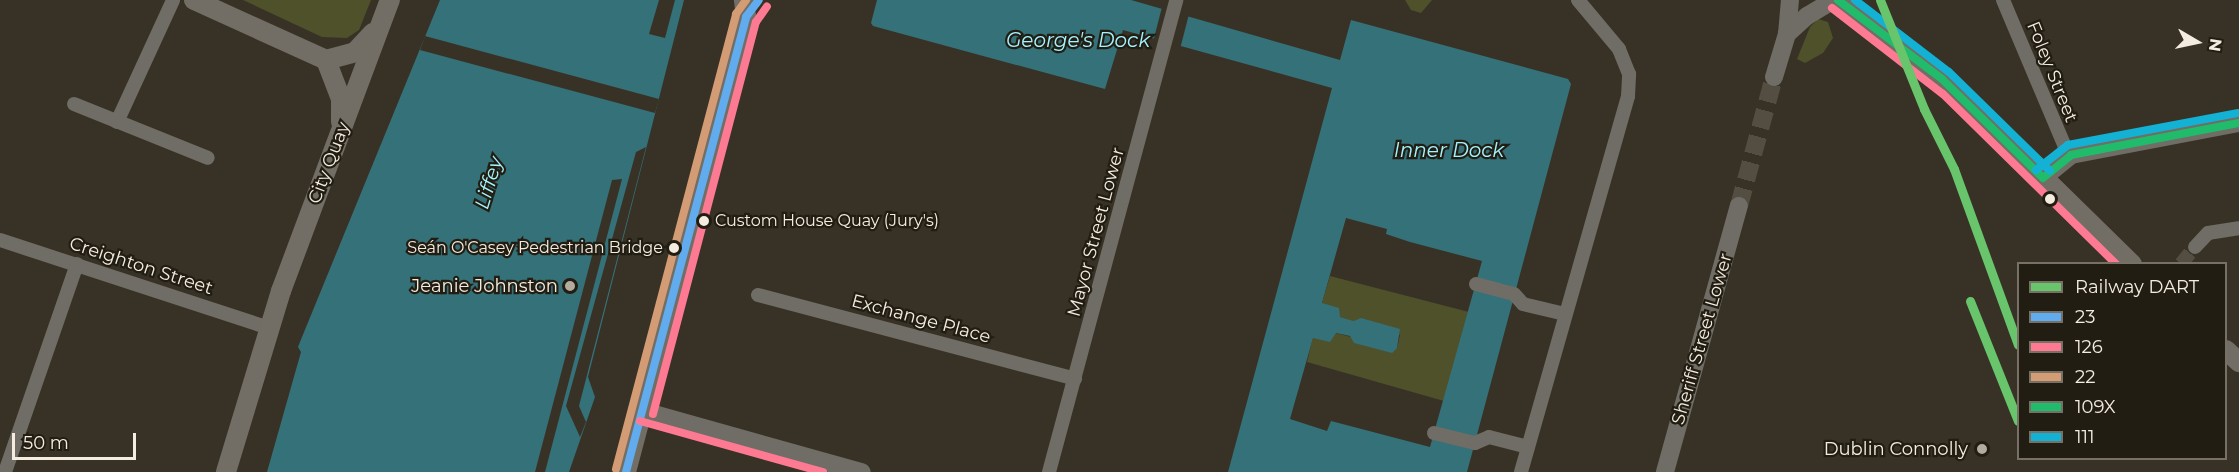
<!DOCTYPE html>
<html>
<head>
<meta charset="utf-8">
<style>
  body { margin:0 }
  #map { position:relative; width:2239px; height:472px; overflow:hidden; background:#383226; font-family:Montserrat,sans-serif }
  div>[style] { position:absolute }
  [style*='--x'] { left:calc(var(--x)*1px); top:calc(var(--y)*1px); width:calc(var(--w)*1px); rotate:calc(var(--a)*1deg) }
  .green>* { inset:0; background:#4e512a }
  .water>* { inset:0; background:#357178 }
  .pier>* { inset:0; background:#383226 }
  .minor-tunnel>* { height:14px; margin-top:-7px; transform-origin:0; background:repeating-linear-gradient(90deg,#544e42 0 14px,transparent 0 21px) }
  .tertiary-tunnel>* { height:18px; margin-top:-9px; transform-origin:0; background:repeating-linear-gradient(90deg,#544e42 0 18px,transparent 0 27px) }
  .minor>* { height:14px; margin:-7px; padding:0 7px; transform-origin:7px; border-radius:7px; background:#6f6d65 }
  .tertiary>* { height:18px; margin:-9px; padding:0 9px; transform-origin:9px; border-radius:9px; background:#6f6d65 }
  .secondary>* { height:20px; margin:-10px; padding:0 10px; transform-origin:10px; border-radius:10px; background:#726e65 }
  .bus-1>* { height:8px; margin:-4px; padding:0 4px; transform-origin:4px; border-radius:4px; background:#60acee }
  .bus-2>* { height:8px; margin:-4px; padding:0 4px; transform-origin:4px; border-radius:4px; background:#fe7a93 }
  .bus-3>* { height:8px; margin:-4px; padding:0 4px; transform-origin:4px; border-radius:4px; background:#d39c74 }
  .bus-4>* { height:8px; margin:-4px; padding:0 4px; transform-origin:4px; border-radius:4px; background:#20bc6c }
  .bus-5>* { height:8px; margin:-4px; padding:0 4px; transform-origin:4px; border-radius:4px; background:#13b2d5 }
  .rail-1>* { height:9px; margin:-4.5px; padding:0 4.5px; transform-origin:4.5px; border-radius:4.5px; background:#68c56b }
  .dots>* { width:16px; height:16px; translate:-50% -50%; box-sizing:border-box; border:3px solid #221d13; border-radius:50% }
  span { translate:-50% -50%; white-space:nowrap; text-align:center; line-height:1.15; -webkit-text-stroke:4.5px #221d13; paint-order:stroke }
  .bus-label { font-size:16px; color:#f4ecdf }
  .left { translate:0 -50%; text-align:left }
  .right { translate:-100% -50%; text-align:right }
  .street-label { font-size:18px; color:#f4ecdf }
  .poi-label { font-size:18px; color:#f4ecdf }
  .water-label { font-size:20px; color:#a4f3ff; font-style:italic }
  .legend { position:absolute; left:2017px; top:262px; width:210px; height:198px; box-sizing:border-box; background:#221d13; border:2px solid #767065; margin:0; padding:8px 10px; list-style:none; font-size:18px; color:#f4ecdf }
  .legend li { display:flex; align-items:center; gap:12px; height:30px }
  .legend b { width:30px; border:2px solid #767065 }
  .north { position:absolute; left:2167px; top:12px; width:60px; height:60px; -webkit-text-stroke:4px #221d13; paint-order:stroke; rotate:99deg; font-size:16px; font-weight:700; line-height:24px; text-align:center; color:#f4ecdf }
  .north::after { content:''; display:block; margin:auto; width:21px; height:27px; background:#f4ecdf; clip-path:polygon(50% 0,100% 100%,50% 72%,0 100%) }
  .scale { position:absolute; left:12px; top:433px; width:124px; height:27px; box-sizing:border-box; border:3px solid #f4ecdf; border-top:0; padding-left:8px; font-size:18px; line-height:21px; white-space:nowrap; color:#f4ecdf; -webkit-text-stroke:4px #221d13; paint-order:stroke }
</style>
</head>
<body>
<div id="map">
  <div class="green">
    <div style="clip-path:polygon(243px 0,371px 0,359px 30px,347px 38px,322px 37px)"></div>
    <div style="clip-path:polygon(1405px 0,1432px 0,1421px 13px,1411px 10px)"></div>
    <div style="clip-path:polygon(1818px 19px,1828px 22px,1833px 38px,1823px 53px,1805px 63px,1797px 59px,1810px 27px)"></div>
    <div style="clip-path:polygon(1330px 276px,1469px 312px,1444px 401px,1307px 362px,1313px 337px,1335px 333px,1397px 348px,1400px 335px,1340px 317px,1322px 303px)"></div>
  </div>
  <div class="water">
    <div style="clip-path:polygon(440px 0,684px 0,588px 377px,595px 397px,569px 472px,267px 472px,301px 352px,298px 347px,302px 337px)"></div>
    <div style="clip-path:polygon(evenodd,877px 0,1131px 0,1340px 60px,1351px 20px,1568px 79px,1571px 84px,1467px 472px,1228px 472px,1332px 88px,1123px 30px,1105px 89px,873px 26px,871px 23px,877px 0,1346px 218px,1387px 229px,1386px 234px,1410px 242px,1482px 261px,1430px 447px,1331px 421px,1327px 431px,1290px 419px,1313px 338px,1330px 342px,1336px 333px,1350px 336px,1354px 343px,1392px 353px,1397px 348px,1400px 329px,1361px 318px,1354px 321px,1340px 317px,1339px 308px,1322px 303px,1346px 218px)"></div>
  </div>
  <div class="pier">
    <div style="clip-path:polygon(659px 0,675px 0,665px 38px,649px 34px)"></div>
    <div style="clip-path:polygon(1162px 7px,1189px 14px,1180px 49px,1153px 42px)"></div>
    <div style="clip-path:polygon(425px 36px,659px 99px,655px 113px,420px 50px)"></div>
    <div style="clip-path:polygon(646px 147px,579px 406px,586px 422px,580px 437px,566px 406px,636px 152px)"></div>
    <div style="clip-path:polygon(622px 179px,545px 472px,535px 472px,612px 180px)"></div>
  </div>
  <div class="minor-tunnel">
    <div style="--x:2181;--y:264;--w:22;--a:-51"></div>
  </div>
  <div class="tertiary-tunnel">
    <div style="--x:1739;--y:206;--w:134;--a:-74.8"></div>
  </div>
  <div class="minor">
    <div style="--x:2003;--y:0;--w:169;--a:67.1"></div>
    <div style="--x:74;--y:104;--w:144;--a:21.9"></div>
    <div style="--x:117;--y:122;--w:134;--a:-65.3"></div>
    <div style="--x:0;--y:240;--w:284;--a:18.1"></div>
    <div style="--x:2195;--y:247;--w:19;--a:-47"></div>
    <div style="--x:2208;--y:233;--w:31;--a:-9"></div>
    <div style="--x:1476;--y:284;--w:39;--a:15"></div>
    <div style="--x:1514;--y:294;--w:13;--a:48"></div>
    <div style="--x:1523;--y:304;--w:43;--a:13.4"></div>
    <div style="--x:758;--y:295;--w:328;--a:14.8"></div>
    <div style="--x:1434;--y:433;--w:42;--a:13.7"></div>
    <div style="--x:1475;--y:443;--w:15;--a:-23"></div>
    <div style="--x:1489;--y:437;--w:40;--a:14.4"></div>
    <div style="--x:5;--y:472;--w:220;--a:-70.9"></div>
    <div style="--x:1049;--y:472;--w:489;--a:-74.9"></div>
    <div style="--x:1521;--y:472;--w:391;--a:-74.1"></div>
    <div style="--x:1628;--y:96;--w:22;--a:-87"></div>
    <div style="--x:1629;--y:74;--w:27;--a:-112"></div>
    <div style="--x:1619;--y:49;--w:64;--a:-129.9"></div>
  </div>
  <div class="tertiary">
    <div style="--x:1787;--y:34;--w:27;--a:-42"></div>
    <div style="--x:1807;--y:16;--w:31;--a:-31"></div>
    <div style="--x:1774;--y:77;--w:45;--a:-73.2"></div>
    <div style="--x:1787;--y:34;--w:34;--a:-85"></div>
    <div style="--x:2043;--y:178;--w:36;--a:-39"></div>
    <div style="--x:2071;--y:155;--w:171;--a:-10.8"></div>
    <div style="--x:643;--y:411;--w:227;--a:15.6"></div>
    <div style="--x:1665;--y:472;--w:276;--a:-74.5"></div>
  </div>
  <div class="secondary">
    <div style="--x:194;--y:0;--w:145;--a:24.4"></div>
    <div style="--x:326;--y:60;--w:30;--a:-15"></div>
    <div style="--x:355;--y:52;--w:26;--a:-47"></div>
    <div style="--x:1838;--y:0;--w:141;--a:37.5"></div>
    <div style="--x:1950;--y:86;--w:255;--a:44.4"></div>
    <div style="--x:326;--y:60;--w:42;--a:69"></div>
    <div style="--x:341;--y:99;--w:23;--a:90"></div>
    <div style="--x:2226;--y:350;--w:18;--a:43"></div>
    <div style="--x:226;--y:472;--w:189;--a:-73.1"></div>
    <div style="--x:281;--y:291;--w:311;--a:-69.5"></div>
    <div style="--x:626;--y:472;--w:471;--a:-75.2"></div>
    <div style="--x:746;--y:17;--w:17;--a:-97"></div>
  </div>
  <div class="bus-1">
    <div style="--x:626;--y:472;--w:471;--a:-75.2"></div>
    <div style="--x:746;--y:17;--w:21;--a:-53"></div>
  </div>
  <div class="bus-2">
    <div style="--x:1832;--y:8;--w:140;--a:37.8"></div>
    <div style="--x:1943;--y:94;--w:243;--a:44.5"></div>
    <div style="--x:653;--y:414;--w:405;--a:-75.3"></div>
    <div style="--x:756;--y:22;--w:19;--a:-55"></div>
    <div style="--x:640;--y:421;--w:190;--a:15.6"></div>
  </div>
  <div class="bus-3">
    <div style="--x:616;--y:469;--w:471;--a:-75.2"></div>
    <div style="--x:736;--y:14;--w:17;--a:-54"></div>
  </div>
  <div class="bus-4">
    <div style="--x:1838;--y:0;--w:131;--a:37.2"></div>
    <div style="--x:1942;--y:79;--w:141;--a:44.4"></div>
    <div style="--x:2043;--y:178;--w:36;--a:-39"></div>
    <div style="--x:2071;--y:155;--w:171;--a:-10.8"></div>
  </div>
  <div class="bus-5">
    <div style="--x:1855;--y:0;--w:118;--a:37.5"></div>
    <div style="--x:1949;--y:72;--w:141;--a:44.4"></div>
    <div style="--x:2036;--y:170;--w:41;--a:-38"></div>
    <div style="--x:2068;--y:145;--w:172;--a:-10.7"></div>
  </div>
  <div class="rail-1">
    <div style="--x:1880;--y:0;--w:118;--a:68"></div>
    <div style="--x:1924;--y:109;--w:67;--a:63.4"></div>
    <div style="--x:1954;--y:169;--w:187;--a:70"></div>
    <div style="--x:1970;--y:301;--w:129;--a:68.2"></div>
  </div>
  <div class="dots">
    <div style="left:2050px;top:199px;background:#f4ecdf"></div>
    <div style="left:704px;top:221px;background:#f4ecdf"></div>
    <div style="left:674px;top:248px;background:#f4ecdf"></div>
    <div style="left:570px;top:286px;background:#b2ab9e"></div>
    <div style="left:1982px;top:449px;background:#b2ab9e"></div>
  </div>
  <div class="bus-label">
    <span class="left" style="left:715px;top:221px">Custom House Quay (Jury's)</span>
    <span class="right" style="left:663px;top:248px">Seán O'Casey Pedestrian Bridge</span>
  </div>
  <div class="street-label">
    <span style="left:2052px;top:72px;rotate:68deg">Foley Street</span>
    <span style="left:329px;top:163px;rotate:-69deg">City Quay</span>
    <span style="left:1096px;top:232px;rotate:-75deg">Mayor Street Lower</span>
    <span style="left:141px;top:266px;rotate:18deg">Creighton Street</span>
    <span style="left:921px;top:319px;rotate:15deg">Exchange Place</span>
    <span style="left:1702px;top:339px;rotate:-74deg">Sheriff Street Lower</span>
  </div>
  <div class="poi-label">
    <span class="right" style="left:558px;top:286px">Jeanie Johnston</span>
    <span class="right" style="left:1968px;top:449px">Dublin Connolly</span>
  </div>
  <div class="water-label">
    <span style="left:1078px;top:40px">George's Dock</span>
    <span style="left:1449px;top:150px">Inner Dock</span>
    <span style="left:489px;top:183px;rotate:-73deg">Liffey</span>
  </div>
  <ul class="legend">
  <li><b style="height:8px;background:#68c56b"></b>Railway DART</li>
  <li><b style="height:8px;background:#60acee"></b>23</li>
  <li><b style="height:8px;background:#fe7a93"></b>126</li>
  <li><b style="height:8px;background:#d39c74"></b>22</li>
  <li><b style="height:8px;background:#20bc6c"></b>109X</li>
  <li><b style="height:8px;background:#13b2d5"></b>111</li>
  </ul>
  <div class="north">N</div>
  <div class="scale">50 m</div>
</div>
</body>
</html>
